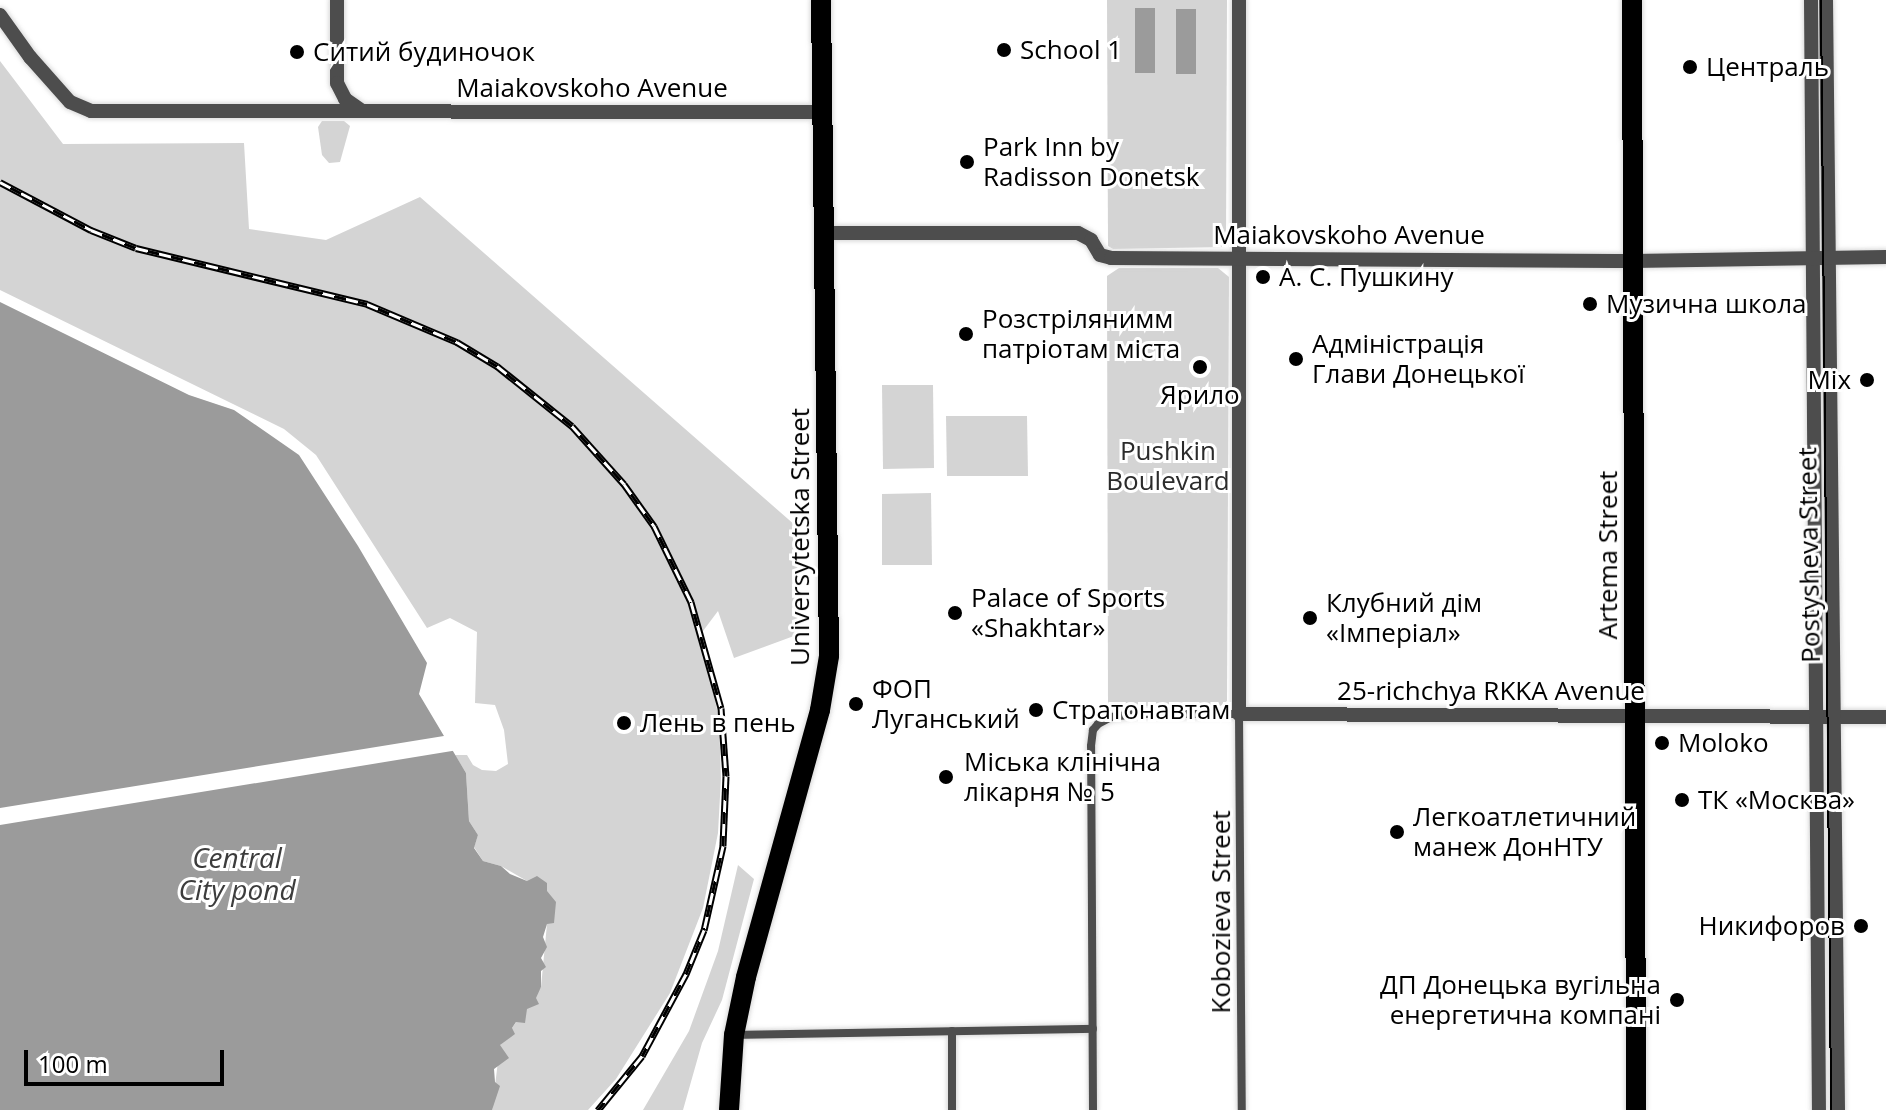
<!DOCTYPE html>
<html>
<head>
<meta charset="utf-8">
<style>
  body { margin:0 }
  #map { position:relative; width:1886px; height:1110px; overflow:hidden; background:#fff; font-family:"Open Sans",sans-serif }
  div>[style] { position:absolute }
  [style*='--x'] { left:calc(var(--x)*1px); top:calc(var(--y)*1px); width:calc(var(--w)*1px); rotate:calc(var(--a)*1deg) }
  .green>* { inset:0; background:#d4d4d4 }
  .water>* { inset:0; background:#9b9b9b }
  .pier>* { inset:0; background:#fff }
  .roads { filter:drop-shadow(0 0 2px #dbdbdb) drop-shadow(0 0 2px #dbdbdb) }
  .minor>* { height:8px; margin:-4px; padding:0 4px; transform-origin:4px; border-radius:4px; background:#4d4d4d }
  .tertiary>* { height:14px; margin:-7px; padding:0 7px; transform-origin:7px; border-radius:7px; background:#4d4d4d }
  .primary>* { height:20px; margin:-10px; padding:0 10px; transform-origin:10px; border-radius:10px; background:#000 }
  .tram>* { height:2px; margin:-1px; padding:0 1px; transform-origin:1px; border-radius:1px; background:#000 }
  .rail>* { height:7px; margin-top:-3.5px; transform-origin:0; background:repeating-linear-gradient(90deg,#fff 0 12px,#000 0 24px); box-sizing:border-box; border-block:2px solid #000 }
  .dots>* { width:22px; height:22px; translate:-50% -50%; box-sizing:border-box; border:4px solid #fff; border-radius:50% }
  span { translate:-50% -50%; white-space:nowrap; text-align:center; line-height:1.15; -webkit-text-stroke:6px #fff; paint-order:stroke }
  .poi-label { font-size:26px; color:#000 }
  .left { translate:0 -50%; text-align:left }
  .right { translate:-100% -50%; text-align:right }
  .street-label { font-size:26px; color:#000 }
  .park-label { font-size:26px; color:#2b2b2b }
  .water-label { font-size:28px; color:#3c3c3c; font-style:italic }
  .scale { position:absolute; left:24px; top:1050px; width:200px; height:36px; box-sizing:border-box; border:4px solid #000; border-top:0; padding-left:10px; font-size:24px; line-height:28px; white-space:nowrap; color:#000; -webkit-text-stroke:6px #fff; paint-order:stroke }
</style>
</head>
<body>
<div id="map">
  <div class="green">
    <div style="clip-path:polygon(1107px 0,1227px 0,1226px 247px,1113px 249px,1108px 246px)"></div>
    <div style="clip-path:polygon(0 61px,63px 144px,244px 143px,249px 229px,326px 240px,420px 197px,796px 526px,802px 633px,734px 658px,718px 611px,700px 635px,719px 718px,721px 778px,718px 833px,703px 908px,670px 993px,616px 1079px,588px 1110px,492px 1110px,500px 1045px,541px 987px,547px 924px,527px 881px,501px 866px,483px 861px,474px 847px,478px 835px,469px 821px,466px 773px,455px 755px,467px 755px,473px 765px,482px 770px,496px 771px,508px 764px,504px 730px,495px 705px,475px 703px,477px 632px,450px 618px,427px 628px,316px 455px,284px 429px,0 290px)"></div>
    <div style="clip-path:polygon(322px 121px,344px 121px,350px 126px,340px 162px,329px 163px,322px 155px,318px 127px)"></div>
    <div style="clip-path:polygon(1119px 268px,1218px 268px,1229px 277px,1227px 701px,1219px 707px,1108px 706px,1107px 276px)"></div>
    <div style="clip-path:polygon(882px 385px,933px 385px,934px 468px,883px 469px)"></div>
    <div style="clip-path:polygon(946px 416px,1027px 416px,1028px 476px,947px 476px)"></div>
    <div style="clip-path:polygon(931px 493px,932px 565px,882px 565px,882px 494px)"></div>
    <div style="clip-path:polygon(738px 865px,754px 879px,722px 1000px,702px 1043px,683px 1110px,643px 1110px,689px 1031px,718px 951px)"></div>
  </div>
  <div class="water">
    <div style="clip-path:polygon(1135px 8px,1155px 8px,1155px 73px,1135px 73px)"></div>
    <div style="clip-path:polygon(1176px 9px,1196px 9px,1196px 74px,1176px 74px)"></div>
    <div style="clip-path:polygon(0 302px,189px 395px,234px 410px,299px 455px,358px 546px,427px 663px,419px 694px,466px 773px,469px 821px,478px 835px,474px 848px,483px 861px,501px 866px,510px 874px,527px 881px,537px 876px,547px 883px,547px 891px,556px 902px,554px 923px,547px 924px,543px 937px,547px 947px,541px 958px,546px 967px,541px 971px,541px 987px,536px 998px,539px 1004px,527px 1009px,525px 1023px,516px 1022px,512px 1028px,515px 1034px,500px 1045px,509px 1058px,494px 1069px,495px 1082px,500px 1086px,492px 1110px,0 1110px)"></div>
  </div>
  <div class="pier">
    <div style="clip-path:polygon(450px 735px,458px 750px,0 825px,0 808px)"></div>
  </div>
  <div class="roads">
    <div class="minor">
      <div style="--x:735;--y:1035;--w:358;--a:-1"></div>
      <div style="--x:952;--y:1110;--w:79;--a:-90"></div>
      <div style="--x:1093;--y:1110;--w:364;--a:-90.3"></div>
      <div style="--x:1091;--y:746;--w:16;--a:-83"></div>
      <div style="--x:1093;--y:730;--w:8;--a:-50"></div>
      <div style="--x:1098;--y:724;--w:15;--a:-28"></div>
      <div style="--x:1111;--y:717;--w:23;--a:-7"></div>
      <div style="--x:1134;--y:714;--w:105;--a:0"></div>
      <div style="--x:1239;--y:714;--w:396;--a:89.6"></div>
    </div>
    <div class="tertiary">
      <div style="--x:337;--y:0;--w:83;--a:90"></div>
      <div style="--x:337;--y:83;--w:18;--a:63"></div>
      <div style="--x:345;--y:99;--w:21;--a:35"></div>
      <div style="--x:1239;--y:0;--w:714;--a:90"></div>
      <div style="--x:1239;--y:714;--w:647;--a:0.27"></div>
      <div style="--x:1811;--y:0;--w:1110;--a:89.59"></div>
      <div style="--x:1826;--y:0;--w:1110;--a:89.38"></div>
      <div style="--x:0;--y:15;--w:52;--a:54.5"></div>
      <div style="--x:30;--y:57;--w:60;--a:48.4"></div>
      <div style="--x:70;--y:102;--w:23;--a:23"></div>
      <div style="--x:91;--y:111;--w:731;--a:0.08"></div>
      <div style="--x:823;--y:233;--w:255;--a:0"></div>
      <div style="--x:1078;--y:233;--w:15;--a:28"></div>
      <div style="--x:1091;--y:240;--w:17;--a:59"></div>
      <div style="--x:1100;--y:255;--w:11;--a:15"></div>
      <div style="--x:1111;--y:258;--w:522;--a:0.33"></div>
      <div style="--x:1633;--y:261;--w:253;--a:-0.9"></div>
    </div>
    <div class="primary">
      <div style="--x:1632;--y:0;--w:1110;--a:89.79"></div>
      <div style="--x:729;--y:1110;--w:75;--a:-86.2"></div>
      <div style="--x:734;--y:1035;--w:59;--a:-78.3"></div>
      <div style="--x:746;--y:977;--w:277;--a:-74.5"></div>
      <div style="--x:820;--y:710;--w:55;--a:-80.5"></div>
      <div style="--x:829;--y:656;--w:656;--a:-90.7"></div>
    </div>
  </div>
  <div class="tram">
    <div style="--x:1821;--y:0;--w:1110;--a:89.48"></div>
  </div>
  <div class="rail">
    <div style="--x:0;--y:182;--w:103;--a:27.8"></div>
    <div style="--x:91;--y:230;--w:48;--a:21.8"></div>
    <div style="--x:136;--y:248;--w:238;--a:13.6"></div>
    <div style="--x:367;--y:304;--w:98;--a:22.9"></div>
    <div style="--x:457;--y:342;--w:47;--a:31"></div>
    <div style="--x:497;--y:366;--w:96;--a:38.7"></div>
    <div style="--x:572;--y:426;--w:78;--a:48.1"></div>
    <div style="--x:624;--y:484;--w:52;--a:54.5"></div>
    <div style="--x:654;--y:526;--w:85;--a:64"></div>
    <div style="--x:691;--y:602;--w:110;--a:74.2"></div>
    <div style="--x:721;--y:708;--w:68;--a:85.8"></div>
    <div style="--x:726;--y:776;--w:70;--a:92.5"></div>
    <div style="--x:723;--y:846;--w:86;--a:102.7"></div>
    <div style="--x:704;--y:930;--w:48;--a:112.2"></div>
    <div style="--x:686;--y:974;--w:93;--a:118.2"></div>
    <div style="--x:642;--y:1056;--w:70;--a:129.2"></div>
  </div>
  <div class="dots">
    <div style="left:1004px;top:50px;background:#000"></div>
    <div style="left:297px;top:52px;background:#000"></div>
    <div style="left:1690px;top:67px;background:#000"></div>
    <div style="left:967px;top:162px;background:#000"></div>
    <div style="left:1263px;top:277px;background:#000"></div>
    <div style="left:1590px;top:304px;background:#000"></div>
    <div style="left:966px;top:334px;background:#000"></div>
    <div style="left:1296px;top:359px;background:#000"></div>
    <div style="left:1200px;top:367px;background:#000"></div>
    <div style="left:1867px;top:380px;background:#000"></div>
    <div style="left:955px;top:613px;background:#000"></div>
    <div style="left:1310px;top:618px;background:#000"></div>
    <div style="left:856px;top:704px;background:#000"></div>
    <div style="left:1036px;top:710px;background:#000"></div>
    <div style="left:624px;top:723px;background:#000"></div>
    <div style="left:1662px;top:743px;background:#000"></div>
    <div style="left:946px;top:777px;background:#000"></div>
    <div style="left:1682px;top:800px;background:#000"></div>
    <div style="left:1397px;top:832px;background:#000"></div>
    <div style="left:1861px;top:926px;background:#000"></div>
    <div style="left:1677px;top:1000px;background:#000"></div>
  </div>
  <div class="poi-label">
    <span class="left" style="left:1020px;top:50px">School 1</span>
    <span class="left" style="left:313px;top:52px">Ситий будиночок</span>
    <span class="left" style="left:1706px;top:67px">Централь</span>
    <span class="left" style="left:983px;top:162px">Park Inn by<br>Radisson Donetsk</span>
    <span class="left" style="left:1279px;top:277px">А. С. Пушкину</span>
    <span class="left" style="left:1606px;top:304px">Музична школа</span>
    <span class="left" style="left:982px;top:334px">Розстрілянимм<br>патріотам міста</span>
    <span class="left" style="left:1312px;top:359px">Адміністрація<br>Глави Донецької</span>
    <span class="right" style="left:1851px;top:380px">Mix</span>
    <span style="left:1200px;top:395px">Ярило</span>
    <span class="left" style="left:971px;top:613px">Palace of Sports<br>«Shakhtar»</span>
    <span class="left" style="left:1326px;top:618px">Клубний дім<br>«Імперіал»</span>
    <span class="left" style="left:872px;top:704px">ФОП<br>Луганський</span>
    <span class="left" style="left:1052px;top:710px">Стратонавтам</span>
    <span class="left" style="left:640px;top:723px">Лень в пень</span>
    <span class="left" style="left:1678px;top:743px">Moloko</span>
    <span class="left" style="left:964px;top:777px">Міська клінічна<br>лікарня № 5</span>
    <span class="left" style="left:1698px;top:800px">ТК «Москва»</span>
    <span class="left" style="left:1413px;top:832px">Легкоатлетичний<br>манеж ДонНТУ</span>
    <span class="right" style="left:1845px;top:926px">Никифоров</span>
    <span class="right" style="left:1661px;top:1000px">ДП Донецька вугільна<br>енергетична компані</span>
  </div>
  <div class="street-label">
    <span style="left:592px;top:88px">Maiakovskoho Avenue</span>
    <span style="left:1349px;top:235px">Maiakovskoho Avenue</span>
    <span style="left:800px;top:537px;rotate:-90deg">Universytetska Street</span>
    <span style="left:1608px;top:555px;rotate:-90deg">Artema Street</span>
    <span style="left:1809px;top:555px;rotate:-91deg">Postysheva Street</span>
    <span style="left:1491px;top:691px">25-richchya RKKA Avenue</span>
    <span style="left:1221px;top:912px;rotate:-90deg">Kobozieva Street</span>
  </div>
  <div class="park-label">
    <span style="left:1168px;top:466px">Pushkin<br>Boulevard</span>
  </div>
  <div class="water-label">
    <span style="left:237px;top:873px">Central<br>City pond</span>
  </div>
  <div class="scale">100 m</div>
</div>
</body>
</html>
